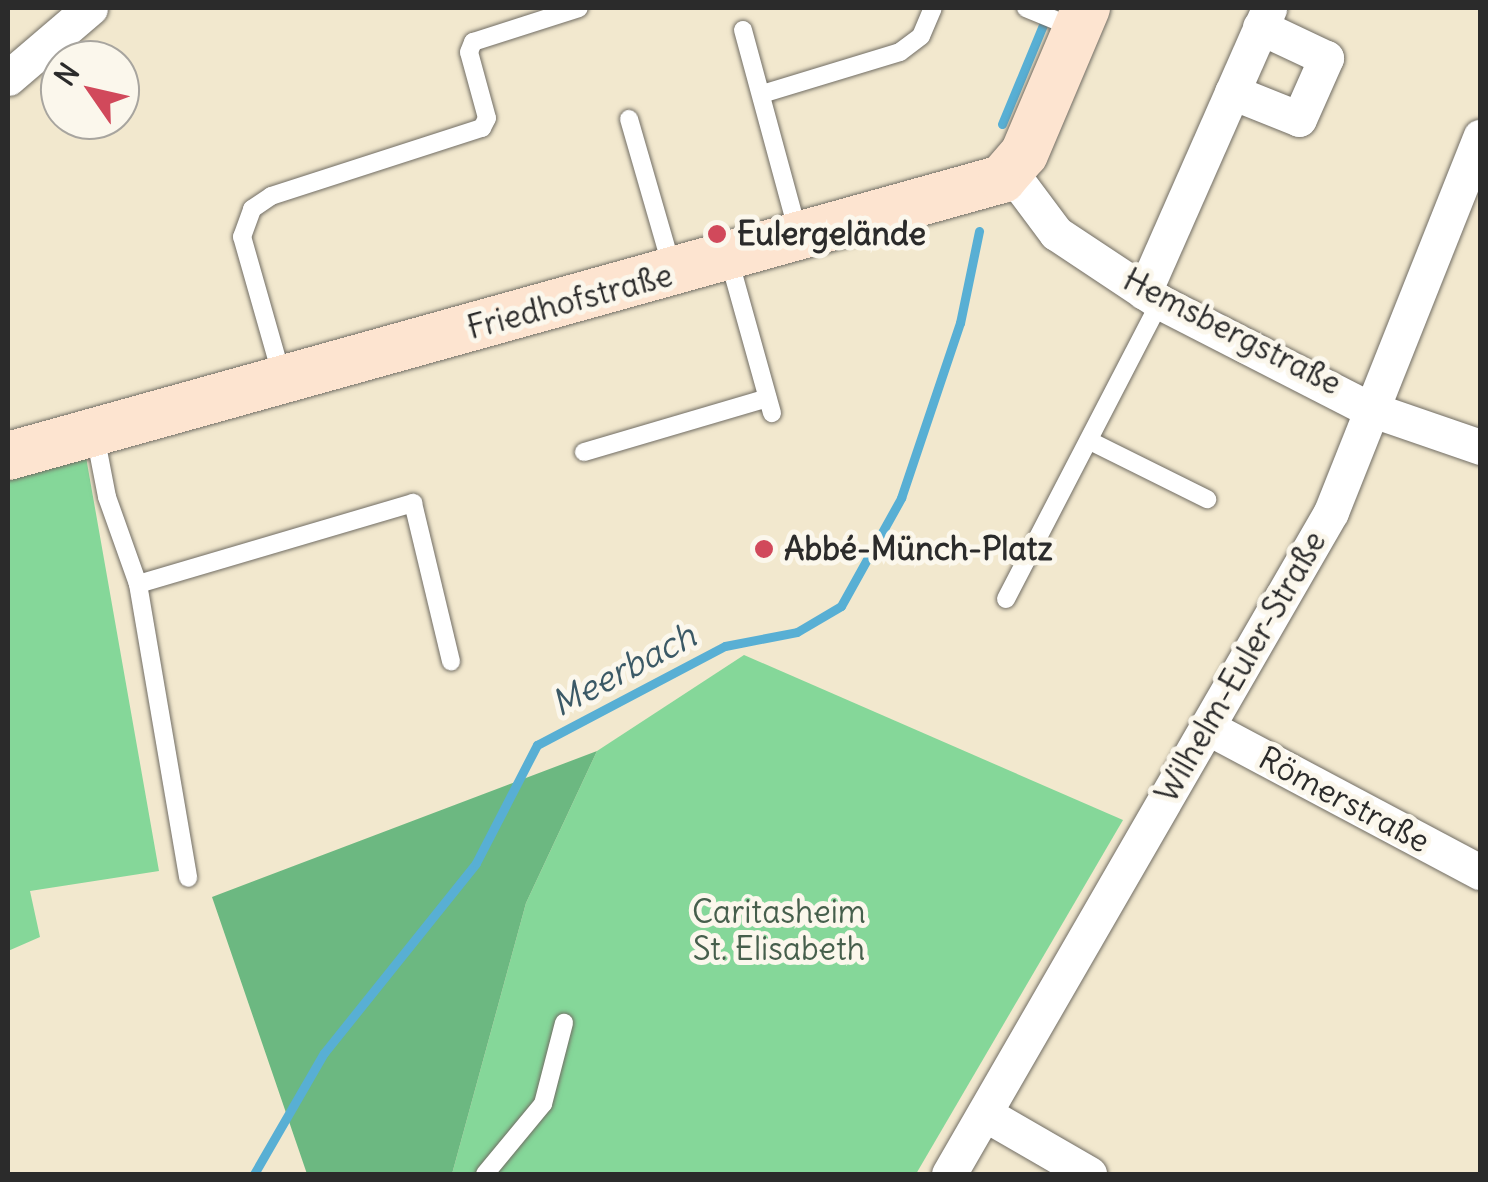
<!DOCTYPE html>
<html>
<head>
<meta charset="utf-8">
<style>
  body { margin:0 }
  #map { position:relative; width:1488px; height:1182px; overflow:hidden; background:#f2e8ce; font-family:Delius,sans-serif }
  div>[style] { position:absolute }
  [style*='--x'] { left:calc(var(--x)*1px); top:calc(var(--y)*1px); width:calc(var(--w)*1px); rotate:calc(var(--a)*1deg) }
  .green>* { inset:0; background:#85d799 }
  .forest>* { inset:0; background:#6cb881 }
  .stream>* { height:9px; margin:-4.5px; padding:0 4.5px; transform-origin:4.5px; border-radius:4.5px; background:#58afd4 }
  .roads { filter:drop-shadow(0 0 2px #716d64) drop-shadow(0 0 2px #716d64) }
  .lane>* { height:18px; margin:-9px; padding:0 9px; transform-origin:9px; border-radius:9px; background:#fff }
  .street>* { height:35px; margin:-17.5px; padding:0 17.5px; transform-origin:17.5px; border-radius:17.5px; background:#fff }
  .secondary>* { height:48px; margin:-24px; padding:0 24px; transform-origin:24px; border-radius:24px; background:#fde4d0 }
  .dots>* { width:28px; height:28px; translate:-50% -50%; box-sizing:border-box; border:5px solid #fbf7ec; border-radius:50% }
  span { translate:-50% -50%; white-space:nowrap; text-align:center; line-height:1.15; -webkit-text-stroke:10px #fbf7ec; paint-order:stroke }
  .poi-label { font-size:32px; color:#2b2b2b; font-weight:700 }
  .left { translate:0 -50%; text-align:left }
  .street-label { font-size:32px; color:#2b2b2b }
  .park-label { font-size:32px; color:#465f4c }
  .water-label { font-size:35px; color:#3b5966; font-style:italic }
  .frame { position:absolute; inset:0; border:10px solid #2b2b2b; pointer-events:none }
  .north { position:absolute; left:40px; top:40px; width:100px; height:100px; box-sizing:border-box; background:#fbf7ec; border:2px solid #a8a59f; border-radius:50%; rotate:304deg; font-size:28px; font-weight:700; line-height:40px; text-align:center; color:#2b2b2b }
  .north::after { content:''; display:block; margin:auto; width:35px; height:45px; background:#d1495b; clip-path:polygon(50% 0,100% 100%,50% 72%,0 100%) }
</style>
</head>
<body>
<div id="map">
  <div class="green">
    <div style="clip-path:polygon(86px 457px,159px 871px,30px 891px,40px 937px,8px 951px,8px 471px)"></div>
    <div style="clip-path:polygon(744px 655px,1123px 820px,916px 1174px,452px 1174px,526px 903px,597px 751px)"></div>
  </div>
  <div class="forest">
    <div style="clip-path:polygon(597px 751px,526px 903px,452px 1174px,307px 1174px,212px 897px)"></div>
  </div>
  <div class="stream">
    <div style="--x:1002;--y:124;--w:126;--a:-67.5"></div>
    <div style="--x:254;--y:1174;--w:140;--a:-60"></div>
    <div style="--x:324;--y:1053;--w:243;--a:-51.3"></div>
    <div style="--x:476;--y:863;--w:133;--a:-62.7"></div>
    <div style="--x:537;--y:745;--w:212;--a:-27.8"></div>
    <div style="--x:725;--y:646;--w:73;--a:-11"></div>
    <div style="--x:797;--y:632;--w:51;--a:-30.6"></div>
    <div style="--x:841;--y:606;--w:124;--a:-60.9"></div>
    <div style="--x:901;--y:498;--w:185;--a:-71.4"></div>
    <div style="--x:960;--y:323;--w:94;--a:-78.3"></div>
  </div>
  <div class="roads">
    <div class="lane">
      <div style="--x:1026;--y:8;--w:55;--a:22.4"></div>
      <div style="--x:743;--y:30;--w:213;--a:74.8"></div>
      <div style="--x:762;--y:94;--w:144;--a:-16.9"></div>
      <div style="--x:900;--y:52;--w:26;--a:-37"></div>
      <div style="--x:921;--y:36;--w:30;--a:-67"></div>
      <div style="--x:629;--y:119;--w:155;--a:73.9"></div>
      <div style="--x:729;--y:259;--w:160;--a:74.4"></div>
      <div style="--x:282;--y:377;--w:146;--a:-105.9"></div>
      <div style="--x:242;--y:237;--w:30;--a:-70"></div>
      <div style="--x:252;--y:209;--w:23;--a:-34"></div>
      <div style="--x:271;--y:196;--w:222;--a:-17.9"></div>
      <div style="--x:482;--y:128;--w:11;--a:-63"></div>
      <div style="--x:487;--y:118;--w:68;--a:-105.3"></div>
      <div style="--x:469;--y:52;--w:11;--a:-68"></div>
      <div style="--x:473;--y:42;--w:111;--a:-17.8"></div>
      <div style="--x:95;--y:435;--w:63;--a:79"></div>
      <div style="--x:107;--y:497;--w:92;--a:70.4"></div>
      <div style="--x:138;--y:584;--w:298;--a:80.3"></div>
      <div style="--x:1090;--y:441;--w:131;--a:26.4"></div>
      <div style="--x:584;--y:452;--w:191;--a:-16.4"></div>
      <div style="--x:138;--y:584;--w:287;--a:-16.4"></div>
      <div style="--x:413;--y:503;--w:163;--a:76.5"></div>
      <div style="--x:1006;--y:599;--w:335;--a:-62.6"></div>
      <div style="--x:485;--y:1174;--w:91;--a:-50.4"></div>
      <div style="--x:543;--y:1104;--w:84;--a:-75.5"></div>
    </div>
    <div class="street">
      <div style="--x:8;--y:78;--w:108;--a:-40.5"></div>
      <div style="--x:1232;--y:92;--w:72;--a:21.9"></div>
      <div style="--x:1299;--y:119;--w:67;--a:-66.1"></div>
      <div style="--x:1326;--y:58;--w:73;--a:-154.8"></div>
      <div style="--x:1012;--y:174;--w:74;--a:53.3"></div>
      <div style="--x:1056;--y:233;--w:125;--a:33.6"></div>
      <div style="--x:1160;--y:302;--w:233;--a:27.1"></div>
      <div style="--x:1367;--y:408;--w:120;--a:19"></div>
      <div style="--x:1144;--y:292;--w:310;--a:-66.2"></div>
      <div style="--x:1207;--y:727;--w:309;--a:28"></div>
      <div style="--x:987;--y:1115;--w:118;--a:30"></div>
      <div style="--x:949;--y:1174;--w:764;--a:-60.01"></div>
      <div style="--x:1331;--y:512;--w:404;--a:-68.3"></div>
    </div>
    <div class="secondary">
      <div style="--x:8;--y:456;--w:1032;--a:-15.57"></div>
      <div style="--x:1002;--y:179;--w:33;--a:-49"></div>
      <div style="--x:1024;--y:154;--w:159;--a:-67"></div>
    </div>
  </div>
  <div class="dots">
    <div style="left:717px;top:234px;background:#d1495b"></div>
    <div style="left:764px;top:549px;background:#d1495b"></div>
  </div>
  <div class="poi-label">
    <span class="left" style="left:737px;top:234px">Eulergelände</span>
    <span class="left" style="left:784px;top:549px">Abbé-Münch-Platz</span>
  </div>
  <div class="street-label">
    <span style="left:570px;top:302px;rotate:-15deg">Friedhofstraße</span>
    <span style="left:1232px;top:332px;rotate:27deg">Hemsbergstraße</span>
    <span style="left:1241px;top:667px;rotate:-60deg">Wilhelm-Euler-Straße</span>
    <span style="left:1344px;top:800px;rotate:28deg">Römerstraße</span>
  </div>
  <div class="park-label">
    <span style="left:779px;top:931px">Caritasheim<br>St. Elisabeth</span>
  </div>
  <div class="water-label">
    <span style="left:623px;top:669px;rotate:-28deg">Meerbach</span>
  </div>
  <div class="frame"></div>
  <div class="north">N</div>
</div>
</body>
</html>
